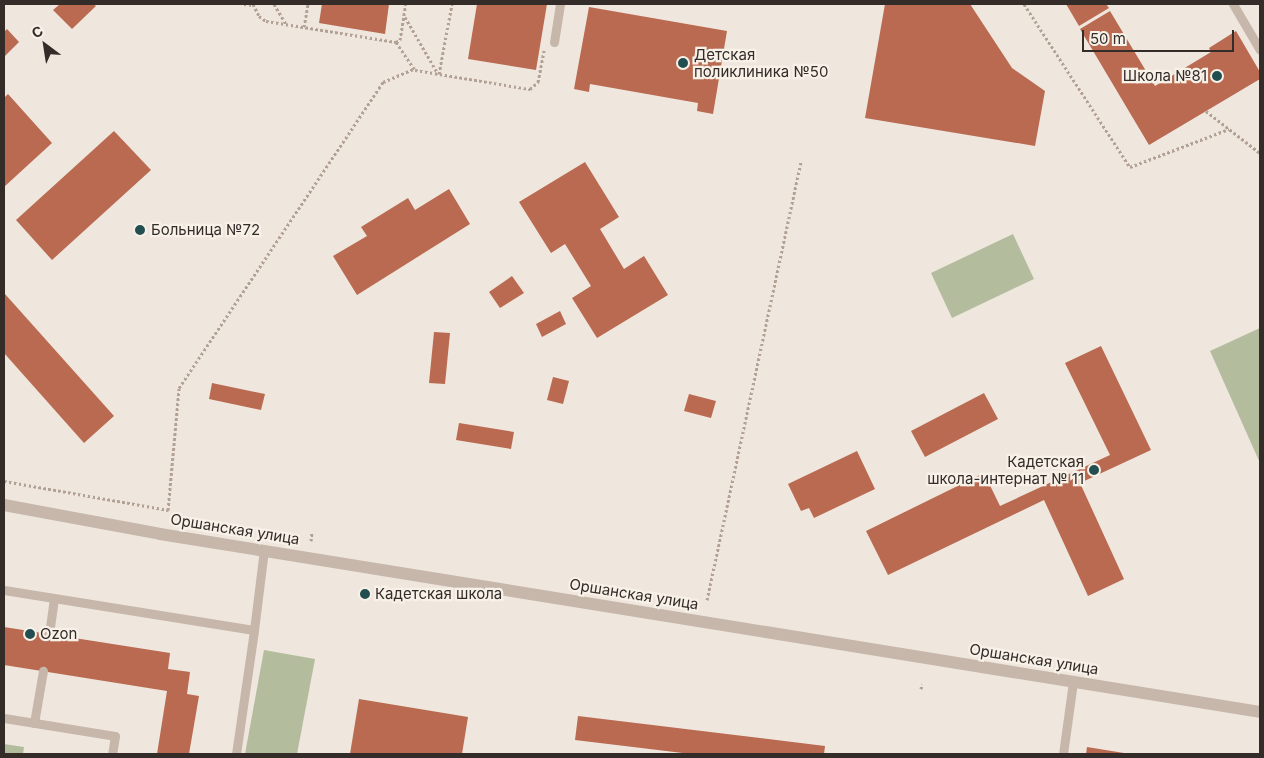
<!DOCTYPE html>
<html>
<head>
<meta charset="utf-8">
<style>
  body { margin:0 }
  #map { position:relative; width:1264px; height:758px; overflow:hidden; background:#efe6dd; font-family:Inter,sans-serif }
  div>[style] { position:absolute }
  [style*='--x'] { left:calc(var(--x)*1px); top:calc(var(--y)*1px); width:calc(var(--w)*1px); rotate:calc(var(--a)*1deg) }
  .green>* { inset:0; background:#b3bd9e }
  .building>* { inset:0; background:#b96a51 }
  .path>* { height:3px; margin-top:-1.5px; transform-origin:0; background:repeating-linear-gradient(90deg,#b2a194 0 2.5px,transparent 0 5px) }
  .service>* { height:9px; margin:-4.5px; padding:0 4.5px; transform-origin:4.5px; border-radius:4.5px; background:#c6b7aa }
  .tertiary>* { height:12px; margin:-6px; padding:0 6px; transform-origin:6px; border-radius:6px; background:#c6b7aa }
  .dots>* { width:14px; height:14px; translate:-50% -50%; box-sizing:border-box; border:2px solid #f7f1e8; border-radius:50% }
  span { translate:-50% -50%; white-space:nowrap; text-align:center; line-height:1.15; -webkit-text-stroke:4.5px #f7f1e8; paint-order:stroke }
  .poi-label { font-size:15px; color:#342c29 }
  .left { translate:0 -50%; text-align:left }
  .right { translate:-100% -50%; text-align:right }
  .street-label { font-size:15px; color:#342c29 }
  .frame { position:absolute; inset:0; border:5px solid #342c29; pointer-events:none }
  .north { position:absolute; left:20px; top:20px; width:50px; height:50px; -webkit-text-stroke:4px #f7f1e8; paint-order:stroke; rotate:329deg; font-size:14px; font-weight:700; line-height:20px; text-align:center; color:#342c29 }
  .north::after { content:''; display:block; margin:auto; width:18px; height:22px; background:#342c29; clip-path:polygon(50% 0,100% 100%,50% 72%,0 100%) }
  .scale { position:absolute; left:1082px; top:30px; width:152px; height:22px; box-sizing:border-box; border:2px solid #342c29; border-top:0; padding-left:6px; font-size:15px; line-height:18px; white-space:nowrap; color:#342c29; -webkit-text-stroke:4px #f7f1e8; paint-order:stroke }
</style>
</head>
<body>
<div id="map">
  <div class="green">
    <div style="clip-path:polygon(1013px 234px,1034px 279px,952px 318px,931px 273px)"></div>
    <div style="clip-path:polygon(1260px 328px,1260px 463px,1210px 351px)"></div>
    <div style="clip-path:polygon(264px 650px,315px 659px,297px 754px,245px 754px)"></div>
    <div style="clip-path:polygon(4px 744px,24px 747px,23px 754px,4px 754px)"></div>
  </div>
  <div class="building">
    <div style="clip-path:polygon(60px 4px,93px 4px,96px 6px,72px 29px,53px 10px)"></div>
    <div style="clip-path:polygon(322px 4px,389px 4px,385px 34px,319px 23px)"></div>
    <div style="clip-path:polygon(477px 4px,547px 4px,536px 70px,468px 59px)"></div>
    <div style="clip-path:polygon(885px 4px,970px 4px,1012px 68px,1045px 91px,1035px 146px,865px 118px)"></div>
    <div style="clip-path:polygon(1066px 4px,1106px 4px,1109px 8px,1079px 26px)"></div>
    <div style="clip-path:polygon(589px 7px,727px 31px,713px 114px,697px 111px,698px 103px,590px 84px,589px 92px,574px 89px)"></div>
    <div style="clip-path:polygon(1110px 11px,1155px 86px,1211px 52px,1209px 48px,1236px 31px,1260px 72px,1260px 79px,1149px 145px,1080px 29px)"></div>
    <div style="clip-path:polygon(7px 29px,19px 42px,4px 57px,4px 32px)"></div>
    <div style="clip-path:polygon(8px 94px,52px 143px,4px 187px,4px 98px)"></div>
    <div style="clip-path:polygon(114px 131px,151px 170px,52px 260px,16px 220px)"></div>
    <div style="clip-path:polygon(585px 162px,619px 217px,600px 229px,624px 269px,644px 256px,668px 295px,597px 338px,572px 298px,591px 286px,565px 244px,551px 253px,519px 202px)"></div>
    <div style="clip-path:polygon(449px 189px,470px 224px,357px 295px,333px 256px,367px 236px,361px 227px,408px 198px,415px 210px)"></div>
    <div style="clip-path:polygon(512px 276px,524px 293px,500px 308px,489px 292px)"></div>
    <div style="clip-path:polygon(5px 294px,114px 416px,84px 443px,4px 353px)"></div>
    <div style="clip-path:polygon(560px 311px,566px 324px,542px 337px,536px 324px)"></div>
    <div style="clip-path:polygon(434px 332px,450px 333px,445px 384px,429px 383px)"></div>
    <div style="clip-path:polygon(1101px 346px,1151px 450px,1080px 483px,1124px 579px,1088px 596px,1044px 500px,888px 575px,866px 531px,984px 473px,1000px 506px,1110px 455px,1065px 363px)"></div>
    <div style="clip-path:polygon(553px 377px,569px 381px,563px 404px,547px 400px)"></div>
    <div style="clip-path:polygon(212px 383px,265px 394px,261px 410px,209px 399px)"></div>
    <div style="clip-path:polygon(984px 393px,998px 419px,925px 457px,911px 431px)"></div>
    <div style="clip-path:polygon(689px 394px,716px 401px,711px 418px,684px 411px)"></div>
    <div style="clip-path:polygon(459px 423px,514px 432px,511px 449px,456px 440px)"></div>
    <div style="clip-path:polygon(857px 451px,875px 489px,814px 518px,809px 508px,801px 511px,788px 484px)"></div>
    <div style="clip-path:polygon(4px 627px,170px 653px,168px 669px,190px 672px,187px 694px,199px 696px,189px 754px,157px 754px,167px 691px,4px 665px)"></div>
    <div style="clip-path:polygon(359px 699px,468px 717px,462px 754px,350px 754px)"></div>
    <div style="clip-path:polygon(578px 716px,825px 746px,824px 754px,691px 754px,575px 740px)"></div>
    <div style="clip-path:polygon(1087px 747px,1124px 753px,1124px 754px,1086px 754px)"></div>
  </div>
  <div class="path">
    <div style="--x:244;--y:4;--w:8;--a:7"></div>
    <div style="--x:253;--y:4;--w:13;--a:63"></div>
    <div style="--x:259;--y:16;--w:9;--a:36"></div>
    <div style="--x:266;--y:21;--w:132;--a:9.2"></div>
    <div style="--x:396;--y:42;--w:4;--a:-27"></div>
    <div style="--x:400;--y:40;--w:36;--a:-81"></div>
    <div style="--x:274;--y:4;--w:23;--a:59"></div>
    <div style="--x:1024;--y:4;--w:194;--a:57"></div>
    <div style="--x:1130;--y:167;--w:106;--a:-21"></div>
    <div style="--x:405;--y:17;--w:66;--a:59.9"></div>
    <div style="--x:304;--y:27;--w:23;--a:-80"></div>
    <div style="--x:396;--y:42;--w:34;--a:56"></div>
    <div style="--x:415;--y:70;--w:117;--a:9.4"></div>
    <div style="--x:530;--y:89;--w:11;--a:-41"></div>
    <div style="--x:538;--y:82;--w:32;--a:-79"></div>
    <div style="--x:439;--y:74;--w:71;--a:-79.5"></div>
    <div style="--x:1206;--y:111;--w:68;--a:37.9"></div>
    <div style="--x:4;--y:481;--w:167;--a:10"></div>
    <div style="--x:168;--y:510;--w:122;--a:-84.8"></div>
    <div style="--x:179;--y:388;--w:368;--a:-56.3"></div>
    <div style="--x:383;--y:82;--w:33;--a:-23"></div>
    <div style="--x:311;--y:541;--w:9;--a:-84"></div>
    <div style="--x:707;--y:600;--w:449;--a:-77.9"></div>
    <div style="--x:921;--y:689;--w:5;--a:-79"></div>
  </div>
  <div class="service">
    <div style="--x:1233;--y:4;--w:53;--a:59.6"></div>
    <div style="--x:554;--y:42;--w:38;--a:-81"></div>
    <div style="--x:4;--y:590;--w:253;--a:9.1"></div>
    <div style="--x:254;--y:630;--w:81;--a:-82.9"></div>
    <div style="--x:49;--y:634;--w:36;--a:-82"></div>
    <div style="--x:4;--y:718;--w:112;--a:9.2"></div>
    <div style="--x:115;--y:736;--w:18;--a:99"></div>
    <div style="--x:34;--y:723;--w:53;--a:-80.2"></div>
    <div style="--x:236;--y:754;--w:125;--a:-81.7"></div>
    <div style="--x:1063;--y:754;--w:73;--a:-82.1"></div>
  </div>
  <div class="tertiary">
    <div style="--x:4;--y:505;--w:159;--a:10.5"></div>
    <div style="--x:160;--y:534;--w:1114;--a:9.19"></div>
  </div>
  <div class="dots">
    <div style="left:683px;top:63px;background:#234e51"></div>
    <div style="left:1217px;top:76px;background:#234e51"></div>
    <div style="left:140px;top:230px;background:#234e51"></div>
    <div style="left:1094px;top:470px;background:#234e51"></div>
    <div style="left:365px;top:594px;background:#234e51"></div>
    <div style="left:30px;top:634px;background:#234e51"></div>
  </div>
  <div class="poi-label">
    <span class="left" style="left:694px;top:63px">Детская<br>поликлиника №50</span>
    <span class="right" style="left:1207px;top:76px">Школа №81</span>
    <span class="left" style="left:151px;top:230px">Больница №72</span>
    <span class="right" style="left:1084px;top:470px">Кадетская<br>школа-интернат № 11</span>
    <span class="left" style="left:375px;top:594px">Кадетская школа</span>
    <span class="left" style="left:40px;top:634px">Ozon</span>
  </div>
  <div class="street-label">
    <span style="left:235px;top:529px;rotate:9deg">Оршанская улица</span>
    <span style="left:634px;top:594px;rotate:9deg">Оршанская улица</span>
    <span style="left:1034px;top:659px;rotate:9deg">Оршанская улица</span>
  </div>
  <div class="frame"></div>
  <div class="north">С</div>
  <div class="scale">50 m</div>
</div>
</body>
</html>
